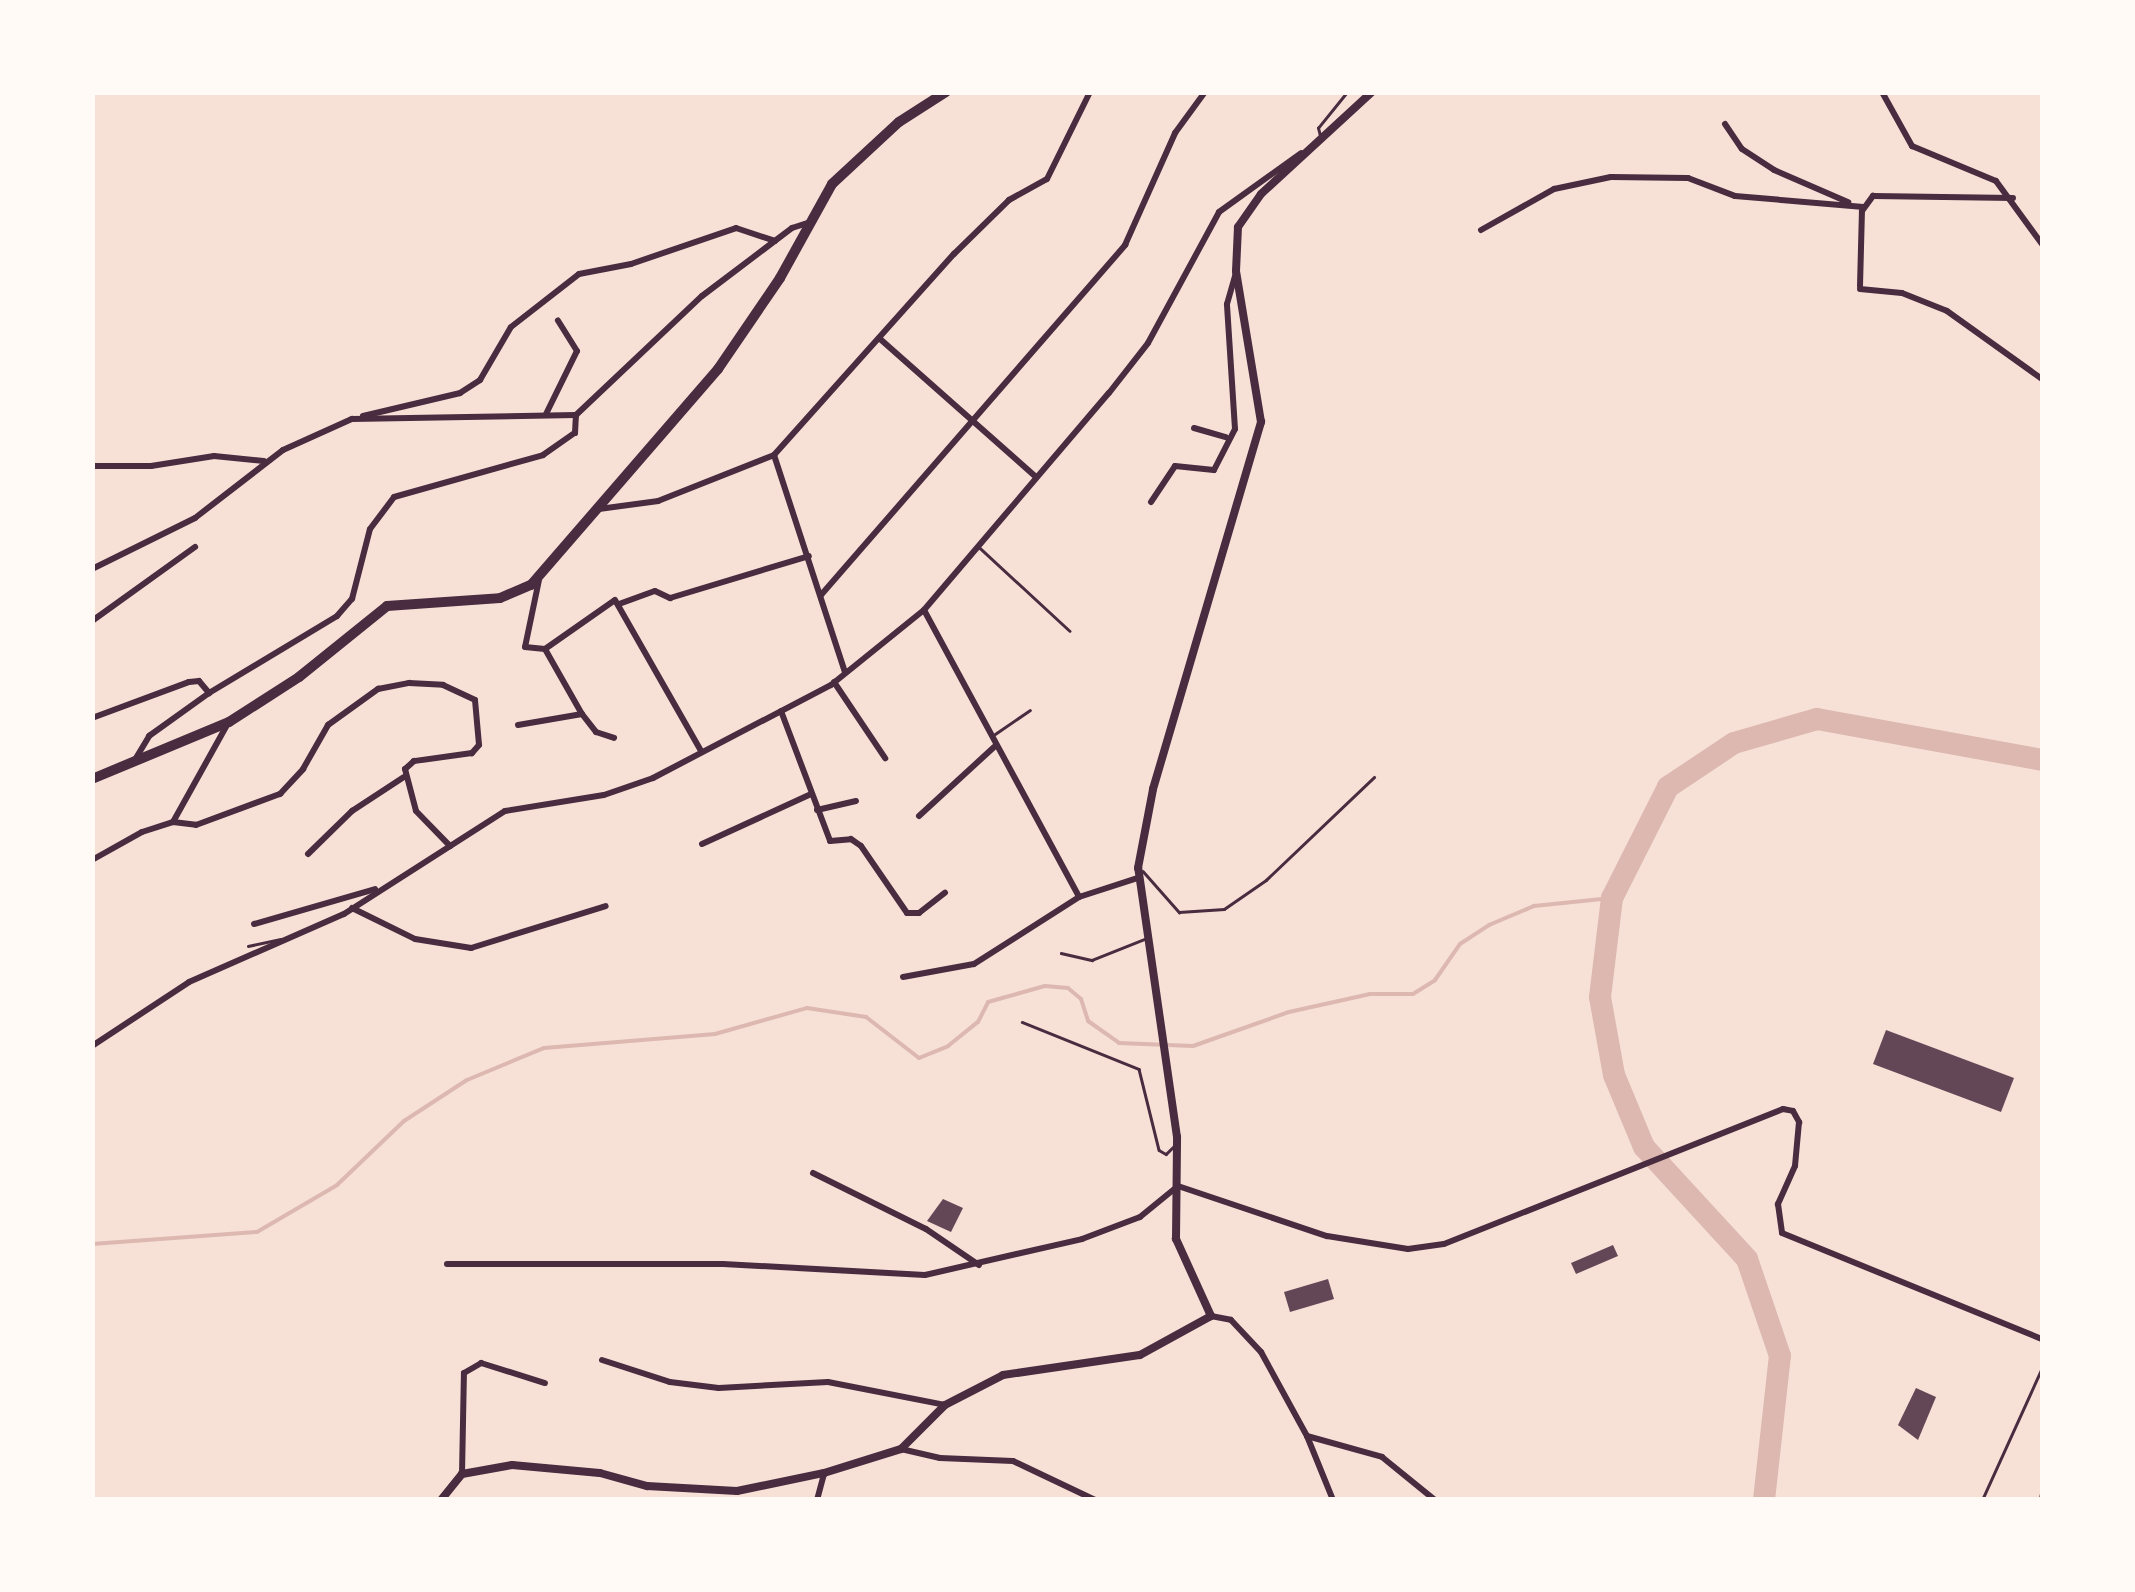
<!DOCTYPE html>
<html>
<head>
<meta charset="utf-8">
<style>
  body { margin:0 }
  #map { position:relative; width:2135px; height:1592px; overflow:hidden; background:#f7e1d7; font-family:"Crimson Pro",serif }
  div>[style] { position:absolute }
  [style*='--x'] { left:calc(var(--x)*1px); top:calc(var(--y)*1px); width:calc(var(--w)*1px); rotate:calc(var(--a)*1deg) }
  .stream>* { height:4px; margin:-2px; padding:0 2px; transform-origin:2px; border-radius:2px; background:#dcb8b0 }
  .river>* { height:22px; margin:-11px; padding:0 11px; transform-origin:11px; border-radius:11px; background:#dcb8b0 }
  .building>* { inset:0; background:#644757 }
  .path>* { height:2.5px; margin:-1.25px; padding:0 1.25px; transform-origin:1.25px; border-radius:1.25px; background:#4a2c40 }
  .service>* { height:2.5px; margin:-1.25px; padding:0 1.25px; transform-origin:1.25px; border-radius:1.25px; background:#4a2c40 }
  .minor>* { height:6px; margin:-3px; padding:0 3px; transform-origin:3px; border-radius:3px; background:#4a2c40 }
  .tertiary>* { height:8px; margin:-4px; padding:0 4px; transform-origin:4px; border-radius:4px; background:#4a2c40 }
  .primary>* { height:10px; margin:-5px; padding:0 5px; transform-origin:5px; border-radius:5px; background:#4a2c40 }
  .rail>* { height:4px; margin:-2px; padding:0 2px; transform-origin:2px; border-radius:2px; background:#8f747c }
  span { translate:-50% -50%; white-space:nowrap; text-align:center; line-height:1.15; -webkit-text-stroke:10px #fffaf5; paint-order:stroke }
  .frame { position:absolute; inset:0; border:95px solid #fffaf5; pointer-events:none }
</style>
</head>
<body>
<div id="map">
  <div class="stream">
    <div style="--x:92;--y:1244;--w:165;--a:-4.2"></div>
    <div style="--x:257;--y:1232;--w:93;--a:-30.4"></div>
    <div style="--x:337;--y:1185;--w:93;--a:-43.7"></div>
    <div style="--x:404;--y:1121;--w:75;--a:-33.1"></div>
    <div style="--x:467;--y:1080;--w:83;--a:-22.6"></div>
    <div style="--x:544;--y:1048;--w:172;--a:-4.7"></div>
    <div style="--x:715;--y:1034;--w:96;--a:-15.8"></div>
    <div style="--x:807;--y:1008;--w:60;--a:8.7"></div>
    <div style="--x:866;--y:1017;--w:67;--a:37.7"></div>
    <div style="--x:919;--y:1058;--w:31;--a:-22"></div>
    <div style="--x:948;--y:1046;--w:38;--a:-39"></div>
    <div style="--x:978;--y:1022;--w:22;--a:-63"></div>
    <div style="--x:988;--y:1002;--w:59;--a:-15.7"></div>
    <div style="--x:1045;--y:986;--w:23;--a:5"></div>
    <div style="--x:1068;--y:988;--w:17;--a:40"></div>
    <div style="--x:1081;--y:999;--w:23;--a:72"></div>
    <div style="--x:1088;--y:1021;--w:38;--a:35"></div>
    <div style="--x:1119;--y:1043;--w:74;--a:2.3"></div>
    <div style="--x:1193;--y:1046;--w:102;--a:-19.5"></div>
    <div style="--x:1289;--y:1012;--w:83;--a:-12.5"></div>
    <div style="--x:1370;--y:994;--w:43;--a:0"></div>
    <div style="--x:1413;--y:994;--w:26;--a:-32"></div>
    <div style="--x:1435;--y:980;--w:44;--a:-55.2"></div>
    <div style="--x:1460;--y:944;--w:35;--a:-33"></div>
    <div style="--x:1489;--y:925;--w:49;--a:-22.9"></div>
    <div style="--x:1534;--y:906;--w:78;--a:-5.9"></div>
  </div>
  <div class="river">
    <div style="--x:1764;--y:1500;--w:145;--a:-83.7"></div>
    <div style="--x:1780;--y:1356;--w:102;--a:-108.8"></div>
    <div style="--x:1747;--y:1259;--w:152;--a:-132.6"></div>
    <div style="--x:1644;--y:1147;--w:78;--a:-112.6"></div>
    <div style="--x:1614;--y:1075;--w:79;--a:-100.2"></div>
    <div style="--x:1600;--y:997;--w:100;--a:-83.1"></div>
    <div style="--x:1612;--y:898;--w:124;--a:-63.2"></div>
    <div style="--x:1668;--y:787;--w:79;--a:-33.7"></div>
    <div style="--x:1734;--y:743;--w:86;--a:-16.1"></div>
    <div style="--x:1817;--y:719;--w:229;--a:10.3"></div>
  </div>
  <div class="building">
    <div style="clip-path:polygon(1886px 1030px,2014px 1078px,2001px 1112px,1873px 1064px)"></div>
    <div style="clip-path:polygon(943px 1199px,963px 1208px,951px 1232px,927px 1221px)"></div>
    <div style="clip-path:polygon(1613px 1245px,1618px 1256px,1576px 1274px,1571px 1263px)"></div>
    <div style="clip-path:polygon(1328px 1279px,1334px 1299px,1290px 1312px,1284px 1292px)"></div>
    <div style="clip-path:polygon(1916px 1388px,1936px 1397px,1918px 1440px,1898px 1425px)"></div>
  </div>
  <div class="path">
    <div style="--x:1982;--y:1500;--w:145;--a:-65.6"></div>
  </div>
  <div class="service">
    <div style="--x:1320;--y:136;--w:8;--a:-104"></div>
    <div style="--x:1318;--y:128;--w:46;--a:-51.1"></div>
    <div style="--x:980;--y:548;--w:122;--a:42.7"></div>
    <div style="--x:995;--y:734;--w:42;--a:-34.4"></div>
    <div style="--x:1143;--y:871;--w:55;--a:48.7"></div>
    <div style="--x:1179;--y:912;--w:45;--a:-3.8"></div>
    <div style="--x:1224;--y:909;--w:51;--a:-34.6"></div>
    <div style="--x:1266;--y:880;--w:149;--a:-43.6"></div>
    <div style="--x:248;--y:946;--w:33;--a:-12"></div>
    <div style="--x:1061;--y:953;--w:32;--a:13"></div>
    <div style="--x:1092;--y:960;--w:59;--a:-21.8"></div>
    <div style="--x:1022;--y:1022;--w:126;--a:21.9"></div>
    <div style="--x:1139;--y:1069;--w:83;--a:76.1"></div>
    <div style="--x:1159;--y:1150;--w:8;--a:30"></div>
    <div style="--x:1166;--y:1154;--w:10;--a:-45"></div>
  </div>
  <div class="minor">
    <div style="--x:1882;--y:92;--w:62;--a:60.9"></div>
    <div style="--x:1912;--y:146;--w:91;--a:22.6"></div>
    <div style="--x:1996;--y:181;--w:78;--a:53.9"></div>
    <div style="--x:1725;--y:124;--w:30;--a:56"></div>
    <div style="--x:1742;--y:149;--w:38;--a:33"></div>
    <div style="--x:1774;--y:170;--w:81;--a:23.4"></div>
    <div style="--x:1481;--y:230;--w:84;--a:-29.3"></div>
    <div style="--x:1554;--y:189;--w:58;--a:-11.9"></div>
    <div style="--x:1611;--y:177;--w:77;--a:0.7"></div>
    <div style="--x:1688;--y:178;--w:50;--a:21"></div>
    <div style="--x:1735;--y:196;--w:129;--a:4.9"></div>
    <div style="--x:1860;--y:286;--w:75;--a:-88.5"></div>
    <div style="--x:1862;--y:211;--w:19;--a:-54"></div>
    <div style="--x:1873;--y:196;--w:140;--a:0.8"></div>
    <div style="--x:1860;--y:289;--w:42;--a:5.4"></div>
    <div style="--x:1902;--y:293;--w:48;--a:21.8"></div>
    <div style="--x:1947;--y:311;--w:117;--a:35.6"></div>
    <div style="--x:879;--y:338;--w:207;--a:41.5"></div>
    <div style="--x:546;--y:414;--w:70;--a:-63.8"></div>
    <div style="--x:577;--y:351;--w:36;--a:-122"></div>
    <div style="--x:363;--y:416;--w:100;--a:-13.3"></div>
    <div style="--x:460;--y:393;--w:24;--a:-33"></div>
    <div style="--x:480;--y:380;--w:61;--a:-59.7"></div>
    <div style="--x:511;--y:327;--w:86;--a:-37.9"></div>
    <div style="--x:579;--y:274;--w:53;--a:-10.9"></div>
    <div style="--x:631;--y:264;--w:111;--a:-18.9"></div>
    <div style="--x:736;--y:228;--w:41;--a:18.4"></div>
    <div style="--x:1194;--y:428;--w:33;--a:16"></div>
    <div style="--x:774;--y:455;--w:228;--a:71.9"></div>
    <div style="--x:92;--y:466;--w:59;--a:0"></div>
    <div style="--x:151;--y:466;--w:64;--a:-9"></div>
    <div style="--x:214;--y:456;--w:50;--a:5.7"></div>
    <div style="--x:1151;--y:502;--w:43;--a:-56.3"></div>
    <div style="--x:1175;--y:466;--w:39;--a:6"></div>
    <div style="--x:1214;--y:470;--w:46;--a:-62.9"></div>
    <div style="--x:1235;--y:429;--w:125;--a:-93.7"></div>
    <div style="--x:1227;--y:304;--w:32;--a:-74"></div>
    <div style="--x:599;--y:509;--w:60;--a:-7.7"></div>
    <div style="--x:658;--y:501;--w:125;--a:-21.6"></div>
    <div style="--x:774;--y:455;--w:270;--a:-48.2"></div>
    <div style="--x:954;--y:254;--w:77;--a:-44.5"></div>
    <div style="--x:1009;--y:200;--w:43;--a:-28.9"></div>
    <div style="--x:1047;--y:179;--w:97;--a:-63.7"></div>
    <div style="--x:92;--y:569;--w:115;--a:-26.3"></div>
    <div style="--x:195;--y:518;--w:111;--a:-37.7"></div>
    <div style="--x:283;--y:450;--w:76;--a:-24.2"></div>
    <div style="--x:352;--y:419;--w:224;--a:-1"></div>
    <div style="--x:576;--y:415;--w:173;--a:-43.4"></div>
    <div style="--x:702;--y:296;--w:113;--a:-37.1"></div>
    <div style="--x:792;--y:228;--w:20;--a:-18"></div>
    <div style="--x:539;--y:580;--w:68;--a:101.8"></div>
    <div style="--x:525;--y:647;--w:20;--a:6"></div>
    <div style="--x:545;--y:649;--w:85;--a:-35"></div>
    <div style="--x:615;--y:600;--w:172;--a:60.3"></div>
    <div style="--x:821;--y:595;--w:464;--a:-49"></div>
    <div style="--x:1125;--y:245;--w:123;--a:-65.9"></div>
    <div style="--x:1175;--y:133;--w:51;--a:-53.8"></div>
    <div style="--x:619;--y:604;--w:38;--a:-20"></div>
    <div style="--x:655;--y:591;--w:17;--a:25"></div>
    <div style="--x:670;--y:598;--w:145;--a:-16.8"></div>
    <div style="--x:924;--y:610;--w:326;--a:61.6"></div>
    <div style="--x:92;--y:621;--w:127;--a:-35.7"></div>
    <div style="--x:545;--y:649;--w:75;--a:60.4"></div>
    <div style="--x:582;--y:714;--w:23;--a:52"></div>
    <div style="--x:596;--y:732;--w:19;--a:18"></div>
    <div style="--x:834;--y:682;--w:92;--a:56.1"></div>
    <div style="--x:781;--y:711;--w:139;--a:69.3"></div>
    <div style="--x:830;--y:841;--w:21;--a:-5"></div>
    <div style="--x:851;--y:839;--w:12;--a:35"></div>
    <div style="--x:861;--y:846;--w:81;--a:55.5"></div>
    <div style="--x:907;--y:913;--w:12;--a:0"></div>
    <div style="--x:919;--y:913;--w:33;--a:-38"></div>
    <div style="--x:92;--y:718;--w:103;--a:-20.4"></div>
    <div style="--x:189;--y:682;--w:10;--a:-6"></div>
    <div style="--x:199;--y:681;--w:16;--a:50"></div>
    <div style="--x:518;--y:725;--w:65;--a:-9.8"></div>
    <div style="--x:136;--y:758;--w:26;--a:-59"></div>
    <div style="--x:149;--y:736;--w:74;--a:-35.6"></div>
    <div style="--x:209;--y:693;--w:149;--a:-31"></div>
    <div style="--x:337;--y:616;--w:23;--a:-49"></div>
    <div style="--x:352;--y:599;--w:72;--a:-75.6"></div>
    <div style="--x:370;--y:529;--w:40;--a:-53"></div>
    <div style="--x:394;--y:497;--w:155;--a:-15.7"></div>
    <div style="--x:543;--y:455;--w:39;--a:-35"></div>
    <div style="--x:575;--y:433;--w:18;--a:-87"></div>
    <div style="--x:817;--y:810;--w:40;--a:-13"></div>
    <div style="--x:919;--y:816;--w:102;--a:-42.6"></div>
    <div style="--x:173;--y:822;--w:113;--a:-60.9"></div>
    <div style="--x:702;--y:844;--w:120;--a:-24.6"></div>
    <div style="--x:308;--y:854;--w:62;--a:-44.3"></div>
    <div style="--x:352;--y:811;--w:62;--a:-33.2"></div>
    <div style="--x:92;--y:860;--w:57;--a:-29.2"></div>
    <div style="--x:142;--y:832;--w:33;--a:-18"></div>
    <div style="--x:173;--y:822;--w:23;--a:7"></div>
    <div style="--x:196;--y:825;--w:90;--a:-20.3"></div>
    <div style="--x:280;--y:794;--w:34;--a:-47"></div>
    <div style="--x:303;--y:769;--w:51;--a:-60.4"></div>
    <div style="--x:328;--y:725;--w:62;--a:-35.8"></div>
    <div style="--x:378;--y:689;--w:32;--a:-11"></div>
    <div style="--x:409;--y:683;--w:34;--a:3"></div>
    <div style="--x:443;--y:685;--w:35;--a:25"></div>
    <div style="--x:475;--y:700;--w:45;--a:84.9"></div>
    <div style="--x:479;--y:745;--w:11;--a:131"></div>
    <div style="--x:472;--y:753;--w:59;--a:172.1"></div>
    <div style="--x:414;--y:761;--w:12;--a:138"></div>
    <div style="--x:405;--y:769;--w:43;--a:75.3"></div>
    <div style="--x:416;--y:811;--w:49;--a:45.8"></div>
    <div style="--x:352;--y:908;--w:70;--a:26.2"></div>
    <div style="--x:415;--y:939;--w:57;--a:9.1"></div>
    <div style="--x:471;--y:948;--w:141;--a:-17.3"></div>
    <div style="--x:254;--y:924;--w:126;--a:-16.1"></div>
    <div style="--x:903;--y:977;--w:72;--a:-10.4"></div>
    <div style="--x:974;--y:964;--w:125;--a:-32.5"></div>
    <div style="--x:1079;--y:897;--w:62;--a:-17.9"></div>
    <div style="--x:92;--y:1046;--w:116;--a:-33.4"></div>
    <div style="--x:189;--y:982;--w:169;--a:-23.7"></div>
    <div style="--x:344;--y:914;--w:191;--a:-32.6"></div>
    <div style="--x:505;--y:811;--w:100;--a:-9.2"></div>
    <div style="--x:604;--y:795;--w:52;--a:-19.1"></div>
    <div style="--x:653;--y:778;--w:201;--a:-27.6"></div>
    <div style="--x:831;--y:685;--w:119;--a:-38.9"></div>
    <div style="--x:924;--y:610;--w:285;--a:-49.6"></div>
    <div style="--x:1109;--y:393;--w:63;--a:-52"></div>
    <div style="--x:1148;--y:343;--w:149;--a:-61.5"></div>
    <div style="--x:1219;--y:212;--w:101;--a:-35.7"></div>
    <div style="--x:813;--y:1173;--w:126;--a:26.4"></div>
    <div style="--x:926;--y:1229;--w:64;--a:34.2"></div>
    <div style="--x:447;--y:1264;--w:276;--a:0"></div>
    <div style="--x:723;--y:1264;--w:202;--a:3.1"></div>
    <div style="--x:925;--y:1275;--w:161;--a:-12.9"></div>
    <div style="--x:1082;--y:1239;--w:62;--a:-20.8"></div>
    <div style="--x:1140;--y:1217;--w:49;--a:-39.2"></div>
    <div style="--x:1178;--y:1186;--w:157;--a:18.6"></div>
    <div style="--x:1327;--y:1236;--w:82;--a:9.1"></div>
    <div style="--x:1408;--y:1249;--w:36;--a:-8"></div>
    <div style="--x:1444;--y:1244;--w:365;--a:-21.7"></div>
    <div style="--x:1783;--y:1109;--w:10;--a:11"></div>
    <div style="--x:1793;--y:1111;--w:13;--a:61"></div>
    <div style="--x:1799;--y:1122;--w:44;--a:95.2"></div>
    <div style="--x:1795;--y:1166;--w:42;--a:114.1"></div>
    <div style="--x:1778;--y:1204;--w:29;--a:82"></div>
    <div style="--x:1782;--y:1233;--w:281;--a:22.2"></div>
    <div style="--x:1211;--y:1316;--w:20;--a:11"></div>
    <div style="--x:1231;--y:1320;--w:44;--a:46.8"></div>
    <div style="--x:1261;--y:1352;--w:96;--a:61.3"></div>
    <div style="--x:1307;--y:1436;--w:78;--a:15.6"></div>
    <div style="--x:1382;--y:1457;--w:68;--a:39.1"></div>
    <div style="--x:602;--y:1360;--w:71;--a:17.9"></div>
    <div style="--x:670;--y:1382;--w:49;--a:7"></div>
    <div style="--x:719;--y:1388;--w:109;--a:-3.2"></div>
    <div style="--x:828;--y:1382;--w:119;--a:11.1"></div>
    <div style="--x:1307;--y:1436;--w:69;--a:67.9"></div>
    <div style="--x:901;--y:1449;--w:40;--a:13"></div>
    <div style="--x:940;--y:1458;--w:73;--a:2.4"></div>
    <div style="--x:1013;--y:1461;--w:91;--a:25.4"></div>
    <div style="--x:462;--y:1474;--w:101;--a:-88.9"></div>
    <div style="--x:464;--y:1373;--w:20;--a:-30"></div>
    <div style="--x:481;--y:1363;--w:67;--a:17.4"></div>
    <div style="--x:817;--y:1500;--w:28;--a:-75"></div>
  </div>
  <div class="tertiary">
    <div style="--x:441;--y:1500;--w:33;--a:-51"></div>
    <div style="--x:462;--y:1474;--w:51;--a:-10.2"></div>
    <div style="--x:512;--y:1465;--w:88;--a:5.2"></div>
    <div style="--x:600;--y:1473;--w:49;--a:15.5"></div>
    <div style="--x:647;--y:1486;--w:90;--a:3.2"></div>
    <div style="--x:737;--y:1491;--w:89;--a:-11.7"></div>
    <div style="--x:824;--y:1473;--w:81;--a:-17.3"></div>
    <div style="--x:901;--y:1449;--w:62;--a:-45"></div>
    <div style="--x:945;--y:1405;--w:65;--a:-27.3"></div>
    <div style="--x:1003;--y:1375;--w:138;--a:-8.3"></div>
    <div style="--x:1140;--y:1355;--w:81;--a:-28.8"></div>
    <div style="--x:1211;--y:1316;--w:85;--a:-114.4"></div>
    <div style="--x:1176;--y:1239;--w:102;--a:-89.4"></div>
    <div style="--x:1177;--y:1137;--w:272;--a:-98.2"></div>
    <div style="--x:1138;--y:868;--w:80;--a:-79.2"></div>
    <div style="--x:1153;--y:789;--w:383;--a:-73.6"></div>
    <div style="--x:1261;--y:422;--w:153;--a:-99.4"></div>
    <div style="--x:1236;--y:271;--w:44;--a:-87.4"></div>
    <div style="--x:1238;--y:227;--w:40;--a:-55.1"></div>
    <div style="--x:1261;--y:194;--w:151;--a:-42.6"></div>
  </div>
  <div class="primary">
    <div style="--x:92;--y:779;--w:148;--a:-22.6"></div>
    <div style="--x:229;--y:722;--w:83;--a:-32.7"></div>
    <div style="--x:299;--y:677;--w:113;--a:-38.9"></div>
    <div style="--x:387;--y:606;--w:113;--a:-4"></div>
    <div style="--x:500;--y:598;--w:34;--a:-23"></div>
    <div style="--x:531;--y:585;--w:286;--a:-49.1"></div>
    <div style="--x:718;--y:369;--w:110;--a:-55.7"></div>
    <div style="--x:780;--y:278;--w:107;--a:-61"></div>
    <div style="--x:832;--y:184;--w:91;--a:-42.8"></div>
    <div style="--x:899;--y:122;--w:56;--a:-32.6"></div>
  </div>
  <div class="rail">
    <div style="--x:2040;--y:1500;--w:6;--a:-72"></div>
  </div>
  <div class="frame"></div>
</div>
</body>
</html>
